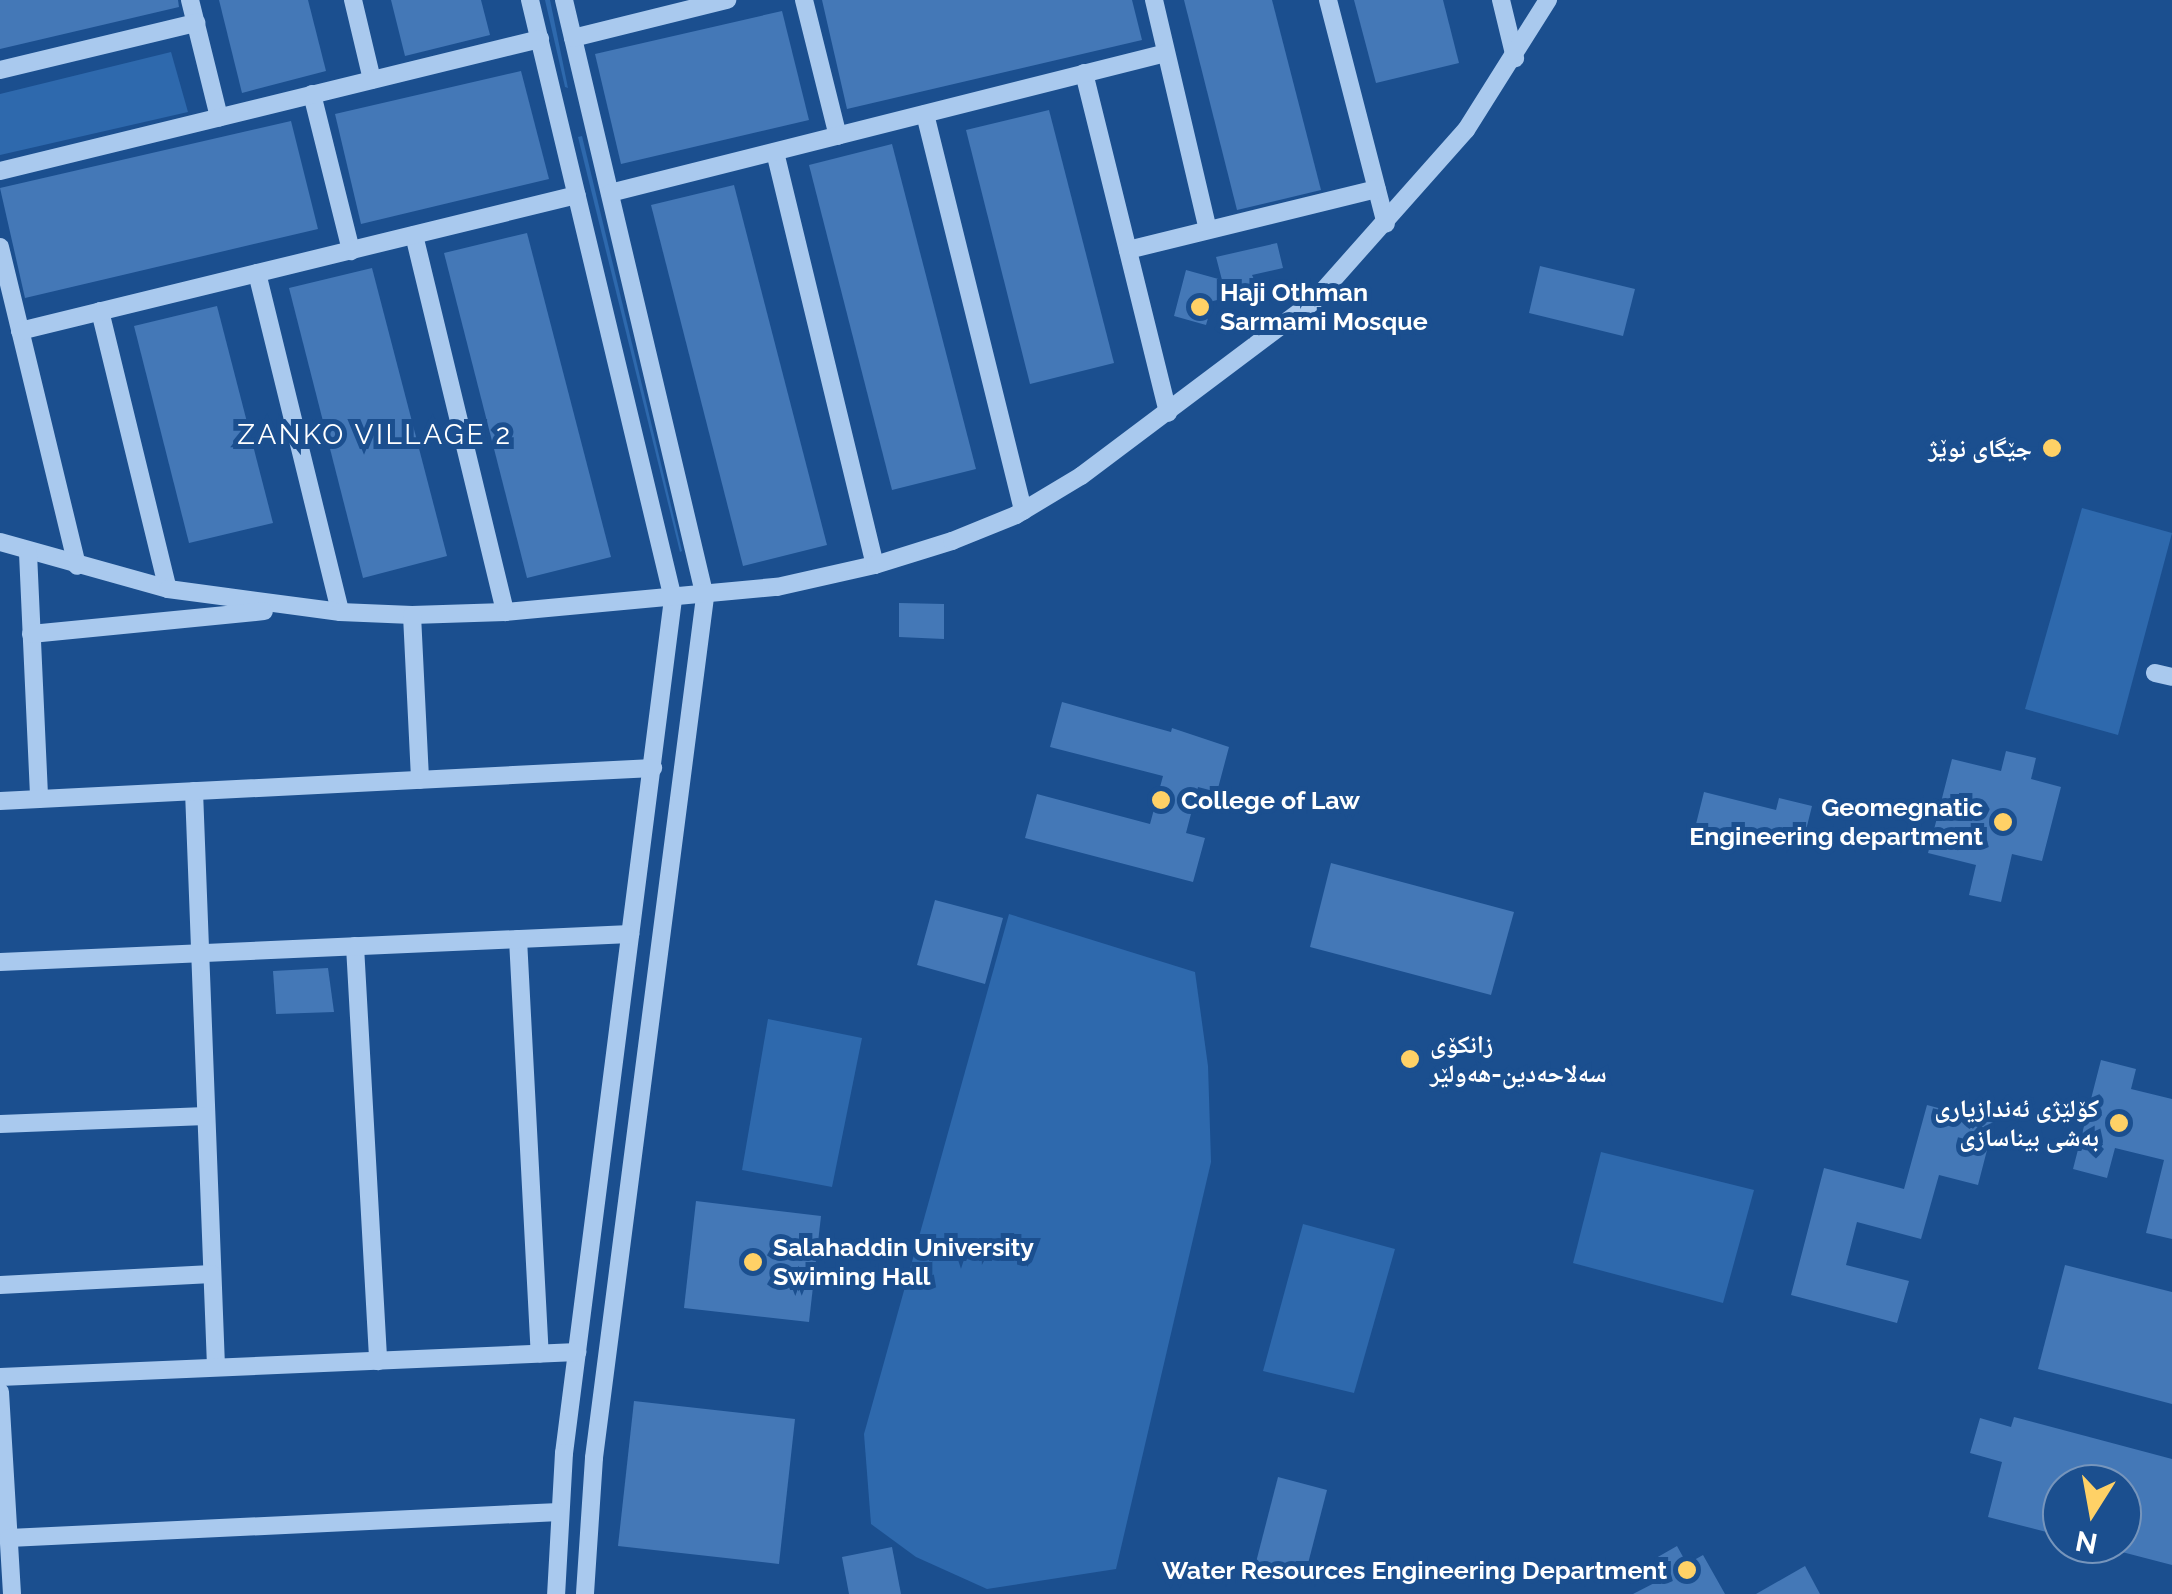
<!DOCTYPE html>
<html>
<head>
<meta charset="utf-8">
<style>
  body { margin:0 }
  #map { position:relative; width:2172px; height:1594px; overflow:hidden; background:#1b4f8f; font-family:Raleway,"Noto Naskh Arabic",sans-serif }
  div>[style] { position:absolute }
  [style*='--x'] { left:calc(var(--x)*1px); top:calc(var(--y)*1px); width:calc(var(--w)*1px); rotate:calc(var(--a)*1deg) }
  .green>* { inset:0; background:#2e69ad }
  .building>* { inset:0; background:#4478b7 }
  .minor>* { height:18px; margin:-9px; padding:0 9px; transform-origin:9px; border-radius:9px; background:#a9c9ee }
  .dots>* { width:28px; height:28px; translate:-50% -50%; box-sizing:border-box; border:5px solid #1b4f8f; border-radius:50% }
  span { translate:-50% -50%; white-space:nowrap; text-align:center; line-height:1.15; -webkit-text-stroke:10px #1b4f8f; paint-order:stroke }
  .poi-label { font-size:25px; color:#fff; font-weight:700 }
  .left { translate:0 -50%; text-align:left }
  .right { translate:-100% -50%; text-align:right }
  .neighbourhood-label { font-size:28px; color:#fff; letter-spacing:2.5px }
  .north { position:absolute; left:2042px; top:1464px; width:100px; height:100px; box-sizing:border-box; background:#1b4f8f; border:2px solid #7695bc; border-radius:50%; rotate:191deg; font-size:28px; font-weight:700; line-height:40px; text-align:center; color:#fff }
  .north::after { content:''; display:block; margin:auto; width:35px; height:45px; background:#ffd166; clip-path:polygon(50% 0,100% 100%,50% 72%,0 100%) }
</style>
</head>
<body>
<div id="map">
  <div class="green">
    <div style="clip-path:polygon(545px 0,550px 0,568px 88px,565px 87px)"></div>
    <div style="clip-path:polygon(171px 52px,188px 112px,0 155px,0 94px)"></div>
    <div style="clip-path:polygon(582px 136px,682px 551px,680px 552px,578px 137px)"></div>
    <div style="clip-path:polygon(2082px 508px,2172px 533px,2118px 735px,2025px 709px)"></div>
    <div style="clip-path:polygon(1009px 914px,1195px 972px,1208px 1066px,1211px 1162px,1116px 1569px,987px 1589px,916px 1557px,871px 1524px,864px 1434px)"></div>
    <div style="clip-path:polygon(768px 1019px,862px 1038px,832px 1187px,742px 1170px)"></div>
    <div style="clip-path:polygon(1601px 1152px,1754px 1190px,1723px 1303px,1573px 1263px)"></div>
    <div style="clip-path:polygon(1303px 1224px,1395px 1249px,1354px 1393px,1263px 1371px)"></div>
  </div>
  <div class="building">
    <div style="clip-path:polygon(0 0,178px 0,179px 7px,0 49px)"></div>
    <div style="clip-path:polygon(219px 0,308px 0,326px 71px,242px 93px)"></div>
    <div style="clip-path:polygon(391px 0,481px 0,490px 35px,405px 56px)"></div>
    <div style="clip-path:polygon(822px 0,1132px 0,1142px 40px,847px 109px)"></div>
    <div style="clip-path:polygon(1184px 0,1272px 0,1321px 190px,1237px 210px)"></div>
    <div style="clip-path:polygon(1354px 0,1443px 0,1459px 63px,1376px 83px)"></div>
    <div style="clip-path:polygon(782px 11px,809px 120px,621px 164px,595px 54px)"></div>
    <div style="clip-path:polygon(521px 71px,549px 179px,361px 224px,335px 114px)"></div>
    <div style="clip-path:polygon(1049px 110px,1114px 363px,1030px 384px,966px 130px)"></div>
    <div style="clip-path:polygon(291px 121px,318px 229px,25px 298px,0 188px)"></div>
    <div style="clip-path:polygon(892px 144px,976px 469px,892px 490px,809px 165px)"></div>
    <div style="clip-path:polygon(734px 185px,827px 545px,743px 566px,651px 205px)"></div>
    <div style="clip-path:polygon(527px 233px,611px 557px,527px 578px,444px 253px)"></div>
    <div style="clip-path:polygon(1277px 243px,1283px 268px,1252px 275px,1259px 290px,1213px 301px,1206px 325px,1174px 316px,1186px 270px,1222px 280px,1216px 257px)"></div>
    <div style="clip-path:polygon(1540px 266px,1635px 289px,1623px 336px,1529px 313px)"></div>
    <div style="clip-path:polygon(372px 268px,447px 556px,363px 578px,289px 288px)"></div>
    <div style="clip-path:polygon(217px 306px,273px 523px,189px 543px,134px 326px)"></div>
    <div style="clip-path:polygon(899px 603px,944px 604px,944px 639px,899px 637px)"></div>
    <div style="clip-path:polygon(1062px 702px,1171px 732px,1172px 728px,1229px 747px,1217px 792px,1198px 787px,1186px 833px,1205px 838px,1193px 882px,1025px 838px,1037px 794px,1150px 824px,1163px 776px,1050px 747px)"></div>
    <div style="clip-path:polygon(2006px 751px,2036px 758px,2031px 779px,2061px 787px,2042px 861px,2012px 854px,2001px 902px,1969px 895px,1976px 865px,1928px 853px,1952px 759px,2001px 771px)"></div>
    <div style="clip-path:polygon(1704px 792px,1776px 810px,1779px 798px,1812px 806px,1801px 850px,1696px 824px)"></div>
    <div style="clip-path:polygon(1331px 863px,1514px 912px,1491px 995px,1310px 947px)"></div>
    <div style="clip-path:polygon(935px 900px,1003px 918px,985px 984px,917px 965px)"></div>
    <div style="clip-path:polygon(328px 968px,334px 1012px,276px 1014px,273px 971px)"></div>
    <div style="clip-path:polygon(2101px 1060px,2136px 1069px,2131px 1089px,2172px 1099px,2172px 1239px,2146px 1233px,2164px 1160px,2115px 1148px,2107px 1178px,2073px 1169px)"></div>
    <div style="clip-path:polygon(1927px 1105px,1994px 1123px,1978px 1185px,1939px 1175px,1921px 1239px,1857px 1222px,1846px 1265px,1909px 1281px,1897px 1323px,1791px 1295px,1824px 1168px,1904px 1189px)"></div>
    <div style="clip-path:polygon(696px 1201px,821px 1216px,809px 1322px,684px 1308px)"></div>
    <div style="clip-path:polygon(2065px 1265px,2172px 1292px,2172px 1404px,2038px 1369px)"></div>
    <div style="clip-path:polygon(634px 1401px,795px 1419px,779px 1564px,618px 1546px)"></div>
    <div style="clip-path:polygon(2014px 1417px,2172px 1459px,2172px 1565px,2122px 1552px,2122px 1484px,2062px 1484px,2062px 1536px,1988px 1517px,2002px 1462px,1970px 1453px,1980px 1418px,2011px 1427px)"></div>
    <div style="clip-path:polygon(1278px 1477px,1327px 1490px,1303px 1583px,1254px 1570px)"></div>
    <div style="clip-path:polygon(1677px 1546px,1687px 1564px,1703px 1555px,1725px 1594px,1633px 1594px,1666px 1577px,1656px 1558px)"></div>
    <div style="clip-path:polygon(892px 1547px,901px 1594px,849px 1594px,842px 1557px)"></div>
    <div style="clip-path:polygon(1805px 1566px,1820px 1594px,1756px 1594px)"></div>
  </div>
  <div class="minor">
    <div style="--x:190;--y:0;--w:121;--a:76.1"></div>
    <div style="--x:353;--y:0;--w:82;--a:76.6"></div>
    <div style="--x:530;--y:0;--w:616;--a:76.57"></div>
    <div style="--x:673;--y:599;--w:861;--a:97.27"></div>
    <div style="--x:564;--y:1453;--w:141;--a:93.2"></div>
    <div style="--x:564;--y:0;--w:613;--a:76.71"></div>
    <div style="--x:705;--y:597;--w:868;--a:97.35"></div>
    <div style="--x:594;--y:1458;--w:136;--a:93.8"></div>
    <div style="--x:804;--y:0;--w:140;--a:76"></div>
    <div style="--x:1154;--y:0;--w:236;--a:76.8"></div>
    <div style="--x:1328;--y:0;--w:231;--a:75.5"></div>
    <div style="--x:1501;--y:0;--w:60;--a:76.4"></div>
    <div style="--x:573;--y:38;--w:159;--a:-13.9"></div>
    <div style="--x:0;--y:70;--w:202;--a:-13.5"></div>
    <div style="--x:1084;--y:73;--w:350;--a:76.1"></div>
    <div style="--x:312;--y:94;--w:162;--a:76"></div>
    <div style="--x:925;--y:114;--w:409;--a:76.1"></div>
    <div style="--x:775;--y:152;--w:425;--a:76.4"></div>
    <div style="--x:0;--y:171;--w:556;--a:-13.74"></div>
    <div style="--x:610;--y:193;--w:573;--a:-14.13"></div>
    <div style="--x:414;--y:235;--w:388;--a:76.4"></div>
    <div style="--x:0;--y:247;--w:328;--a:76.4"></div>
    <div style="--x:1128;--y:250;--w:256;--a:-13.8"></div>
    <div style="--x:257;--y:273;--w:349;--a:76.2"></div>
    <div style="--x:100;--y:311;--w:286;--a:76.3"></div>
    <div style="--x:20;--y:331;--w:573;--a:-13.72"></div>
    <div style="--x:0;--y:542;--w:174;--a:15.6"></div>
    <div style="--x:168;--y:589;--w:174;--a:7.6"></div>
    <div style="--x:340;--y:612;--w:72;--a:2.4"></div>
    <div style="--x:412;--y:615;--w:93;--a:-1.8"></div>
    <div style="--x:505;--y:612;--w:273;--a:-5.3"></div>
    <div style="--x:777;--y:587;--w:100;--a:-12.7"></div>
    <div style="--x:875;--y:565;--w:81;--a:-17.3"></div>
    <div style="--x:952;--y:541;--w:69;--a:-22.1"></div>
    <div style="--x:1016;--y:515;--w:76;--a:-31"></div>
    <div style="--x:1081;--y:476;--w:291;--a:-36.9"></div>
    <div style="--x:1314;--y:301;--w:229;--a:-48.4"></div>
    <div style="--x:1466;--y:130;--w:154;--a:-57.8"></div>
    <div style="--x:28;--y:553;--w:246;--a:87.4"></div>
    <div style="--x:412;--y:615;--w:165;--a:87.2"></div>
    <div style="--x:31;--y:634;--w:234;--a:-5.6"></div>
    <div style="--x:2155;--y:673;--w:17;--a:13"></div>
    <div style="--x:194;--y:791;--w:576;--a:87.81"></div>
    <div style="--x:0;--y:801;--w:654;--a:-2.89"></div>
    <div style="--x:518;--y:939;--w:415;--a:87"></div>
    <div style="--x:355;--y:946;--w:416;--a:86.8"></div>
    <div style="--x:0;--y:962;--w:631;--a:-2.54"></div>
    <div style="--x:0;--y:1124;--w:206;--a:-2.2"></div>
    <div style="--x:0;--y:1285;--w:212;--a:-3"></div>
    <div style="--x:0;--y:1377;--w:578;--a:-2.48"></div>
    <div style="--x:0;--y:1392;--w:202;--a:86.6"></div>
    <div style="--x:9;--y:1538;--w:551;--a:-2.71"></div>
  </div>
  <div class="dots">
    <div style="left:1200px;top:307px;background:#ffd166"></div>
    <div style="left:2052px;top:448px;background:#ffd166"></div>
    <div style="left:1161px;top:800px;background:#ffd166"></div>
    <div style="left:2003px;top:822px;background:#ffd166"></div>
    <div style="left:1410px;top:1059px;background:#ffd166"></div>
    <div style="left:2119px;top:1123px;background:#ffd166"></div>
    <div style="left:753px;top:1262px;background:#ffd166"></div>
    <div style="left:1687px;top:1570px;background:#ffd166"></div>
  </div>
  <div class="poi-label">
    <span class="left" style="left:1220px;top:307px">Haji Othman<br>Sarmami Mosque</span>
    <span class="right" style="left:2032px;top:448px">جێگای نوێژ</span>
    <span class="left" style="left:1181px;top:800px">College of Law</span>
    <span class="right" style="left:1983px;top:822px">Geomegnatic<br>Engineering department</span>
    <span class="left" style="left:1430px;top:1059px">زانکۆی<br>سەلاحەدین-هەولێر</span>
    <span class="right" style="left:2099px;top:1123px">کۆلێژی ئەندازیاری<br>بەشی بیناسازی</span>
    <span class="left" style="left:773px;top:1262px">Salahaddin University<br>Swiming Hall</span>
    <span class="right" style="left:1667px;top:1570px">Water Resources Engineering Department</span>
  </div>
  <div class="neighbourhood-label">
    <span style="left:375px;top:435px">ZANKO VILLAGE 2</span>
  </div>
  <div class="north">N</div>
</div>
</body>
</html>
